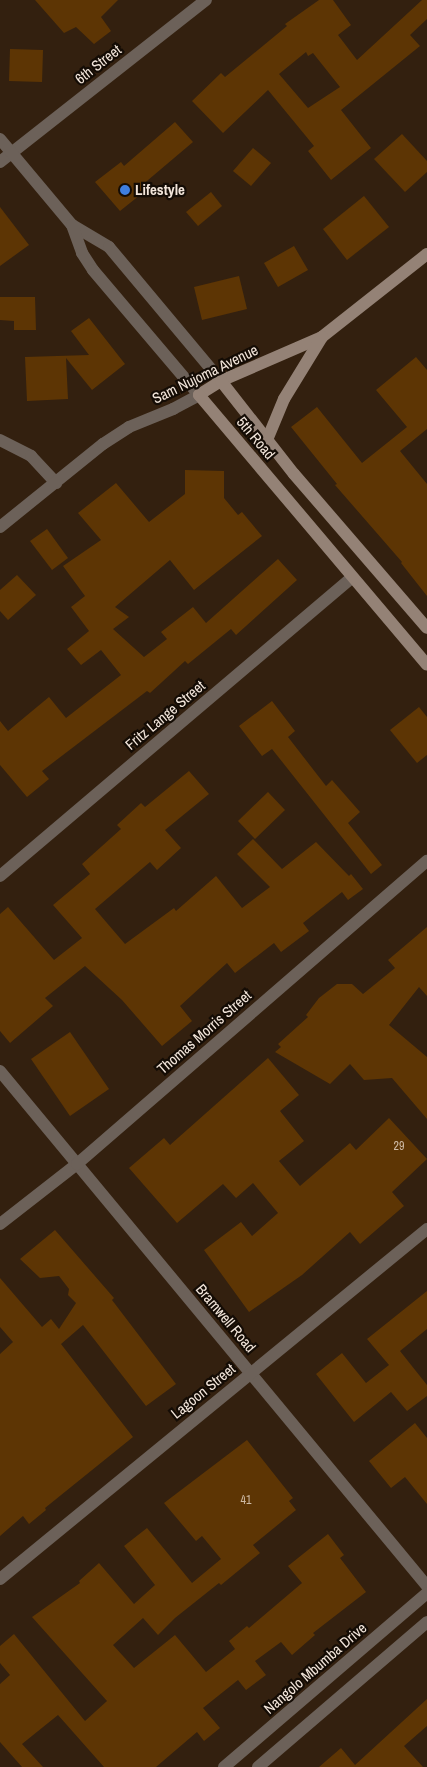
<!DOCTYPE html>
<html>
<head>
<meta charset="utf-8">
<style>
  body { margin:0 }
  #map { position:relative; width:427px; height:1767px; overflow:hidden; background:#33200f; font-family:"Archivo Narrow",sans-serif }
  div>[style] { position:absolute }
  [style*='--x'] { left:calc(var(--x)*1px); top:calc(var(--y)*1px); width:calc(var(--w)*1px); rotate:calc(var(--a)*1deg) }
  .building>* { inset:0; background:#5d3504 }
  .minor>* { height:12px; margin:-6px; padding:0 6px; transform-origin:6px; border-radius:6px; background:#6c6159 }
  .tertiary>* { height:12px; margin:-6px; padding:0 6px; transform-origin:6px; border-radius:6px; background:#6c6159 }
  .secondary>* { height:12px; margin:-6px; padding:0 6px; transform-origin:6px; border-radius:6px; background:#948276 }
  .dots>* { width:14px; height:14px; translate:-50% -50%; box-sizing:border-box; border:2px solid #140c05; border-radius:50% }
  span { translate:-50% -50%; white-space:nowrap; text-align:center; line-height:1.15; -webkit-text-stroke:4.5px #140c05; paint-order:stroke }
  .number-label { font-size:12px; color:#cebaa5 }
  .number-label span { -webkit-text-stroke-width:0 }
  .street-label { font-size:15px; color:#f3e6db }
  .poi-label { font-size:15px; color:#f3e6db; font-weight:700 }
  .left { translate:0 -50%; text-align:left }
</style>
</head>
<body>
<div id="map">
  <div class="building">
    <div style="clip-path:polygon(35px 0,118px 0,101px 17px,111px 31px,94px 44px,76px 27px,64px 33px)"></div>
    <div style="clip-path:polygon(evenodd,319px 0,333px 0,351px 25px,338px 35px,357px 60px,422px 0,427px 0,427px 19px,410px 35px,420px 46px,341px 110px,371px 148px,331px 180px,308px 151px,314px 146px,268px 90px,223px 133px,192px 101px,221px 73px,225px 77px,287px 26px,285px 24px,319px 0,306px 52px,308px 56px,313px 53px,340px 87px,308px 108px,279px 74px,306px 52px)"></div>
    <div style="clip-path:polygon(10px 49px,43px 50px,42px 82px,9px 81px)"></div>
    <div style="clip-path:polygon(175px 122px,193px 142px,141px 186px,145px 191px,120px 211px,95px 182px,121px 162px,124px 166px)"></div>
    <div style="clip-path:polygon(402px 134px,427px 161px,427px 172px,405px 192px,374px 159px)"></div>
    <div style="clip-path:polygon(253px 148px,271px 163px,251px 186px,233px 171px)"></div>
    <div style="clip-path:polygon(211px 192px,222px 206px,198px 226px,186px 212px)"></div>
    <div style="clip-path:polygon(364px 196px,389px 227px,347px 260px,323px 229px)"></div>
    <div style="clip-path:polygon(0 207px,29px 245px,0 266px)"></div>
    <div style="clip-path:polygon(294px 246px,308px 270px,278px 287px,264px 263px)"></div>
    <div style="clip-path:polygon(239px 276px,247px 309px,202px 320px,194px 287px)"></div>
    <div style="clip-path:polygon(0 297px,35px 297px,36px 330px,14px 330px,14px 321px,0 320px)"></div>
    <div style="clip-path:polygon(89px 318px,125px 364px,92px 390px,66px 358px,68px 399px,27px 401px,25px 357px,89px 355px,71px 331px)"></div>
    <div style="clip-path:polygon(416px 357px,427px 370px,427px 429px,400px 451px,427px 484px,427px 596px,401px 563px,402px 562px,335px 485px,337px 484px,291px 427px,317px 407px,362px 463px,407px 427px,376px 390px)"></div>
    <div style="clip-path:polygon(185px 470px,224px 471px,224px 498px,238px 515px,242px 512px,262px 536px,194px 590px,170px 560px,115px 607px,129px 617px,113px 629px,144px 657px,167px 639px,161px 632px,193px 607px,206px 623px,278px 559px,297px 580px,236px 635px,231px 629px,188px 664px,185px 661px,150px 693px,147px 691px,42px 771px,49px 779px,27px 797px,0 765px,0 721px,8px 731px,49px 697px,66px 718px,121px 675px,101px 650px,81px 665px,67px 649px,89px 631px,71px 607px,85px 596px,63px 566px,101px 540px,78px 513px,116px 483px,149px 522px,185px 494px)"></div>
    <div style="clip-path:polygon(47px 529px,68px 558px,52px 570px,30px 541px)"></div>
    <div style="clip-path:polygon(17px 575px,36px 595px,8px 620px,0 611px,0 590px)"></div>
    <div style="clip-path:polygon(272px 701px,295px 731px,288px 737px,326px 786px,332px 780px,360px 812px,348px 823px,382px 865px,371px 874px,272px 749px,262px 756px,239px 726px)"></div>
    <div style="clip-path:polygon(419px 707px,427px 717px,427px 755px,417px 763px,390px 730px)"></div>
    <div style="clip-path:polygon(189px 771px,209px 794px,165px 830px,181px 848px,157px 870px,150px 862px,95px 909px,125px 944px,174px 908px,176px 911px,216px 876px,242px 908px,270px 887px,237px 854px,253px 839px,282px 869px,316px 842px,349px 876px,351px 874px,363px 889px,348px 900px,342px 892px,303px 923px,309px 931px,281px 952px,274px 943px,235px 973px,227px 963px,180px 1006px,192px 1021px,162px 1046px,122px 1000px,85px 966px,45px 998px,53px 1006px,10px 1043px,0 1031px,0 914px,8px 907px,54px 960px,82px 938px,53px 905px,90px 874px,82px 864px,121px 829px,117px 825px,141px 803px,145px 807px)"></div>
    <div style="clip-path:polygon(268px 792px,285px 810px,255px 839px,238px 821px)"></div>
    <div style="clip-path:polygon(427px 927px,427px 996px,419px 987px,389px 1025px,427px 1057px,427px 1119px,392px 1078px,364px 1080px,350px 1064px,330px 1084px,275px 1052px,281px 1047px,278px 1044px,308px 1017px,306px 1015px,319px 998px,337px 984px,352px 984px,363px 994px,395px 968px,388px 960px)"></div>
    <div style="clip-path:polygon(70px 1032px,109px 1089px,70px 1116px,31px 1059px)"></div>
    <div style="clip-path:polygon(268px 1058px,299px 1095px,280px 1111px,304px 1141px,279px 1161px,300px 1186px,350px 1143px,356px 1150px,389px 1118px,427px 1159px,392px 1192px,404px 1206px,360px 1244px,350px 1232px,302px 1275px,249px 1312px,204px 1250px,241px 1222px,252px 1236px,278px 1213px,253px 1183px,236px 1198px,223px 1184px,177px 1223px,129px 1168px,164px 1138px,170px 1145px)"></div>
    <div style="clip-path:polygon(55px 1230px,114px 1298px,112px 1300px,176px 1384px,146px 1406px,83px 1325px,61px 1344px,133px 1437px,45px 1508px,46px 1510px,29px 1524px,23px 1516px,0 1536px,0 1354px,13px 1342px,0 1327px,0 1278px,42px 1327px,51px 1319px,59px 1329px,76px 1303px,68px 1295px,69px 1289px,59px 1276px,40px 1278px,20px 1259px)"></div>
    <div style="clip-path:polygon(427px 1291px,427px 1329px,400px 1351px,427px 1385px,427px 1396px,407px 1411px,391px 1392px,354px 1422px,316px 1374px,342px 1353px,366px 1383px,389px 1365px,367px 1339px)"></div>
    <div style="clip-path:polygon(415px 1423px,427px 1438px,427px 1504px,405px 1477px,391px 1488px,369px 1461px)"></div>
    <div style="clip-path:polygon(247px 1440px,293px 1498px,289px 1501px,296px 1510px,253px 1545px,260px 1553px,221px 1585px,219px 1583px,175px 1618px,158px 1635px,143px 1618px,113px 1645px,134px 1668px,175px 1635px,206px 1672px,235px 1649px,229px 1641px,247px 1626px,249px 1628px,302px 1583px,288px 1566px,328px 1534px,344px 1555px,340px 1558px,366px 1592px,313px 1633px,315px 1635px,292px 1655px,281px 1642px,255px 1661px,266px 1675px,246px 1690px,238px 1680px,203px 1708px,220px 1728px,204px 1741px,197px 1732px,156px 1767px,104px 1767px,58px 1715px,22px 1744px,43px 1767px,22px 1767px,0 1742px,0 1684px,10px 1675px,0 1663px,0 1646px,14px 1634px,85px 1721px,107px 1701px,32px 1617px,80px 1583px,79px 1581px,99px 1563px,134px 1604px,155px 1585px,124px 1546px,147px 1528px,192px 1583px,221px 1559px,202px 1536px,196px 1541px,164px 1503px)"></div>
    <div style="clip-path:polygon(427px 1699px,427px 1726px,404px 1746px,423px 1767px,319px 1767px,341px 1748px,355px 1765px)"></div>
  </div>
  <div class="minor">
    <div style="--x:0;--y:162;--w:262;--a:-38.2"></div>
    <div style="--x:0;--y:440;--w:35;--a:27"></div>
    <div style="--x:31;--y:456;--w:37;--a:47"></div>
    <div style="--x:0;--y:527;--w:132;--a:-38.9"></div>
    <div style="--x:103;--y:444;--w:31;--a:-33"></div>
    <div style="--x:129;--y:427;--w:48;--a:-22.2"></div>
    <div style="--x:173;--y:409;--w:30;--a:-28"></div>
    <div style="--x:0;--y:876;--w:461;--a:-40.3"></div>
    <div style="--x:0;--y:1071;--w:669;--a:50.34"></div>
    <div style="--x:0;--y:1224;--w:98;--a:-37.9"></div>
    <div style="--x:77;--y:1164;--w:463;--a:-40.9"></div>
    <div style="--x:0;--y:1579;--w:552;--a:-39.34"></div>
  </div>
  <div class="tertiary">
    <div style="--x:0;--y:139;--w:112;--a:50.1"></div>
    <div style="--x:72;--y:225;--w:43;--a:30.7"></div>
    <div style="--x:109;--y:247;--w:175;--a:50.1"></div>
    <div style="--x:72;--y:225;--w:30;--a:70"></div>
    <div style="--x:82;--y:253;--w:20;--a:57"></div>
    <div style="--x:93;--y:270;--w:164;--a:49.7"></div>
    <div style="--x:224;--y:1767;--w:267;--a:-40.6"></div>
    <div style="--x:258;--y:1767;--w:223;--a:-40.6"></div>
  </div>
  <div class="secondary">
    <div style="--x:427;--y:254;--w:134;--a:141.7"></div>
    <div style="--x:322;--y:337;--w:110;--a:156.5"></div>
    <div style="--x:221;--y:381;--w:26;--a:148"></div>
    <div style="--x:199;--y:395;--w:353;--a:49.8"></div>
    <div style="--x:221;--y:381;--w:118;--a:51.9"></div>
    <div style="--x:294;--y:474;--w:203;--a:49.2"></div>
    <div style="--x:267;--y:440;--w:44;--a:-67.5"></div>
    <div style="--x:284;--y:399;--w:73;--a:-58.5"></div>
  </div>
  <div class="dots">
    <div style="left:125px;top:190px;background:#3f7fe0"></div>
  </div>
  <div class="number-label">
    <span style="left:399px;top:1147px">29</span>
    <span style="left:246px;top:1501px">41</span>
  </div>
  <div class="street-label">
    <span style="left:98px;top:64px;rotate:-38deg">6th Street</span>
    <span style="left:205px;top:374px;rotate:-26deg">Sam Nujoma Avenue</span>
    <span style="left:256px;top:438px;rotate:50deg">5th Road</span>
    <span style="left:165px;top:715px;rotate:-40deg">Fritz Lange Street</span>
    <span style="left:204px;top:1032px;rotate:-41deg">Thomas Morris Street</span>
    <span style="left:226px;top:1318px;rotate:50deg">Bramwell Road</span>
    <span style="left:203px;top:1391px;rotate:-39deg">Lagoon Street</span>
    <span style="left:315px;top:1668px;rotate:-41deg">Nangolo Mbumba Drive</span>
  </div>
  <div class="poi-label">
    <span class="left" style="left:135px;top:190px">Lifestyle</span>
  </div>
</div>
</body>
</html>
